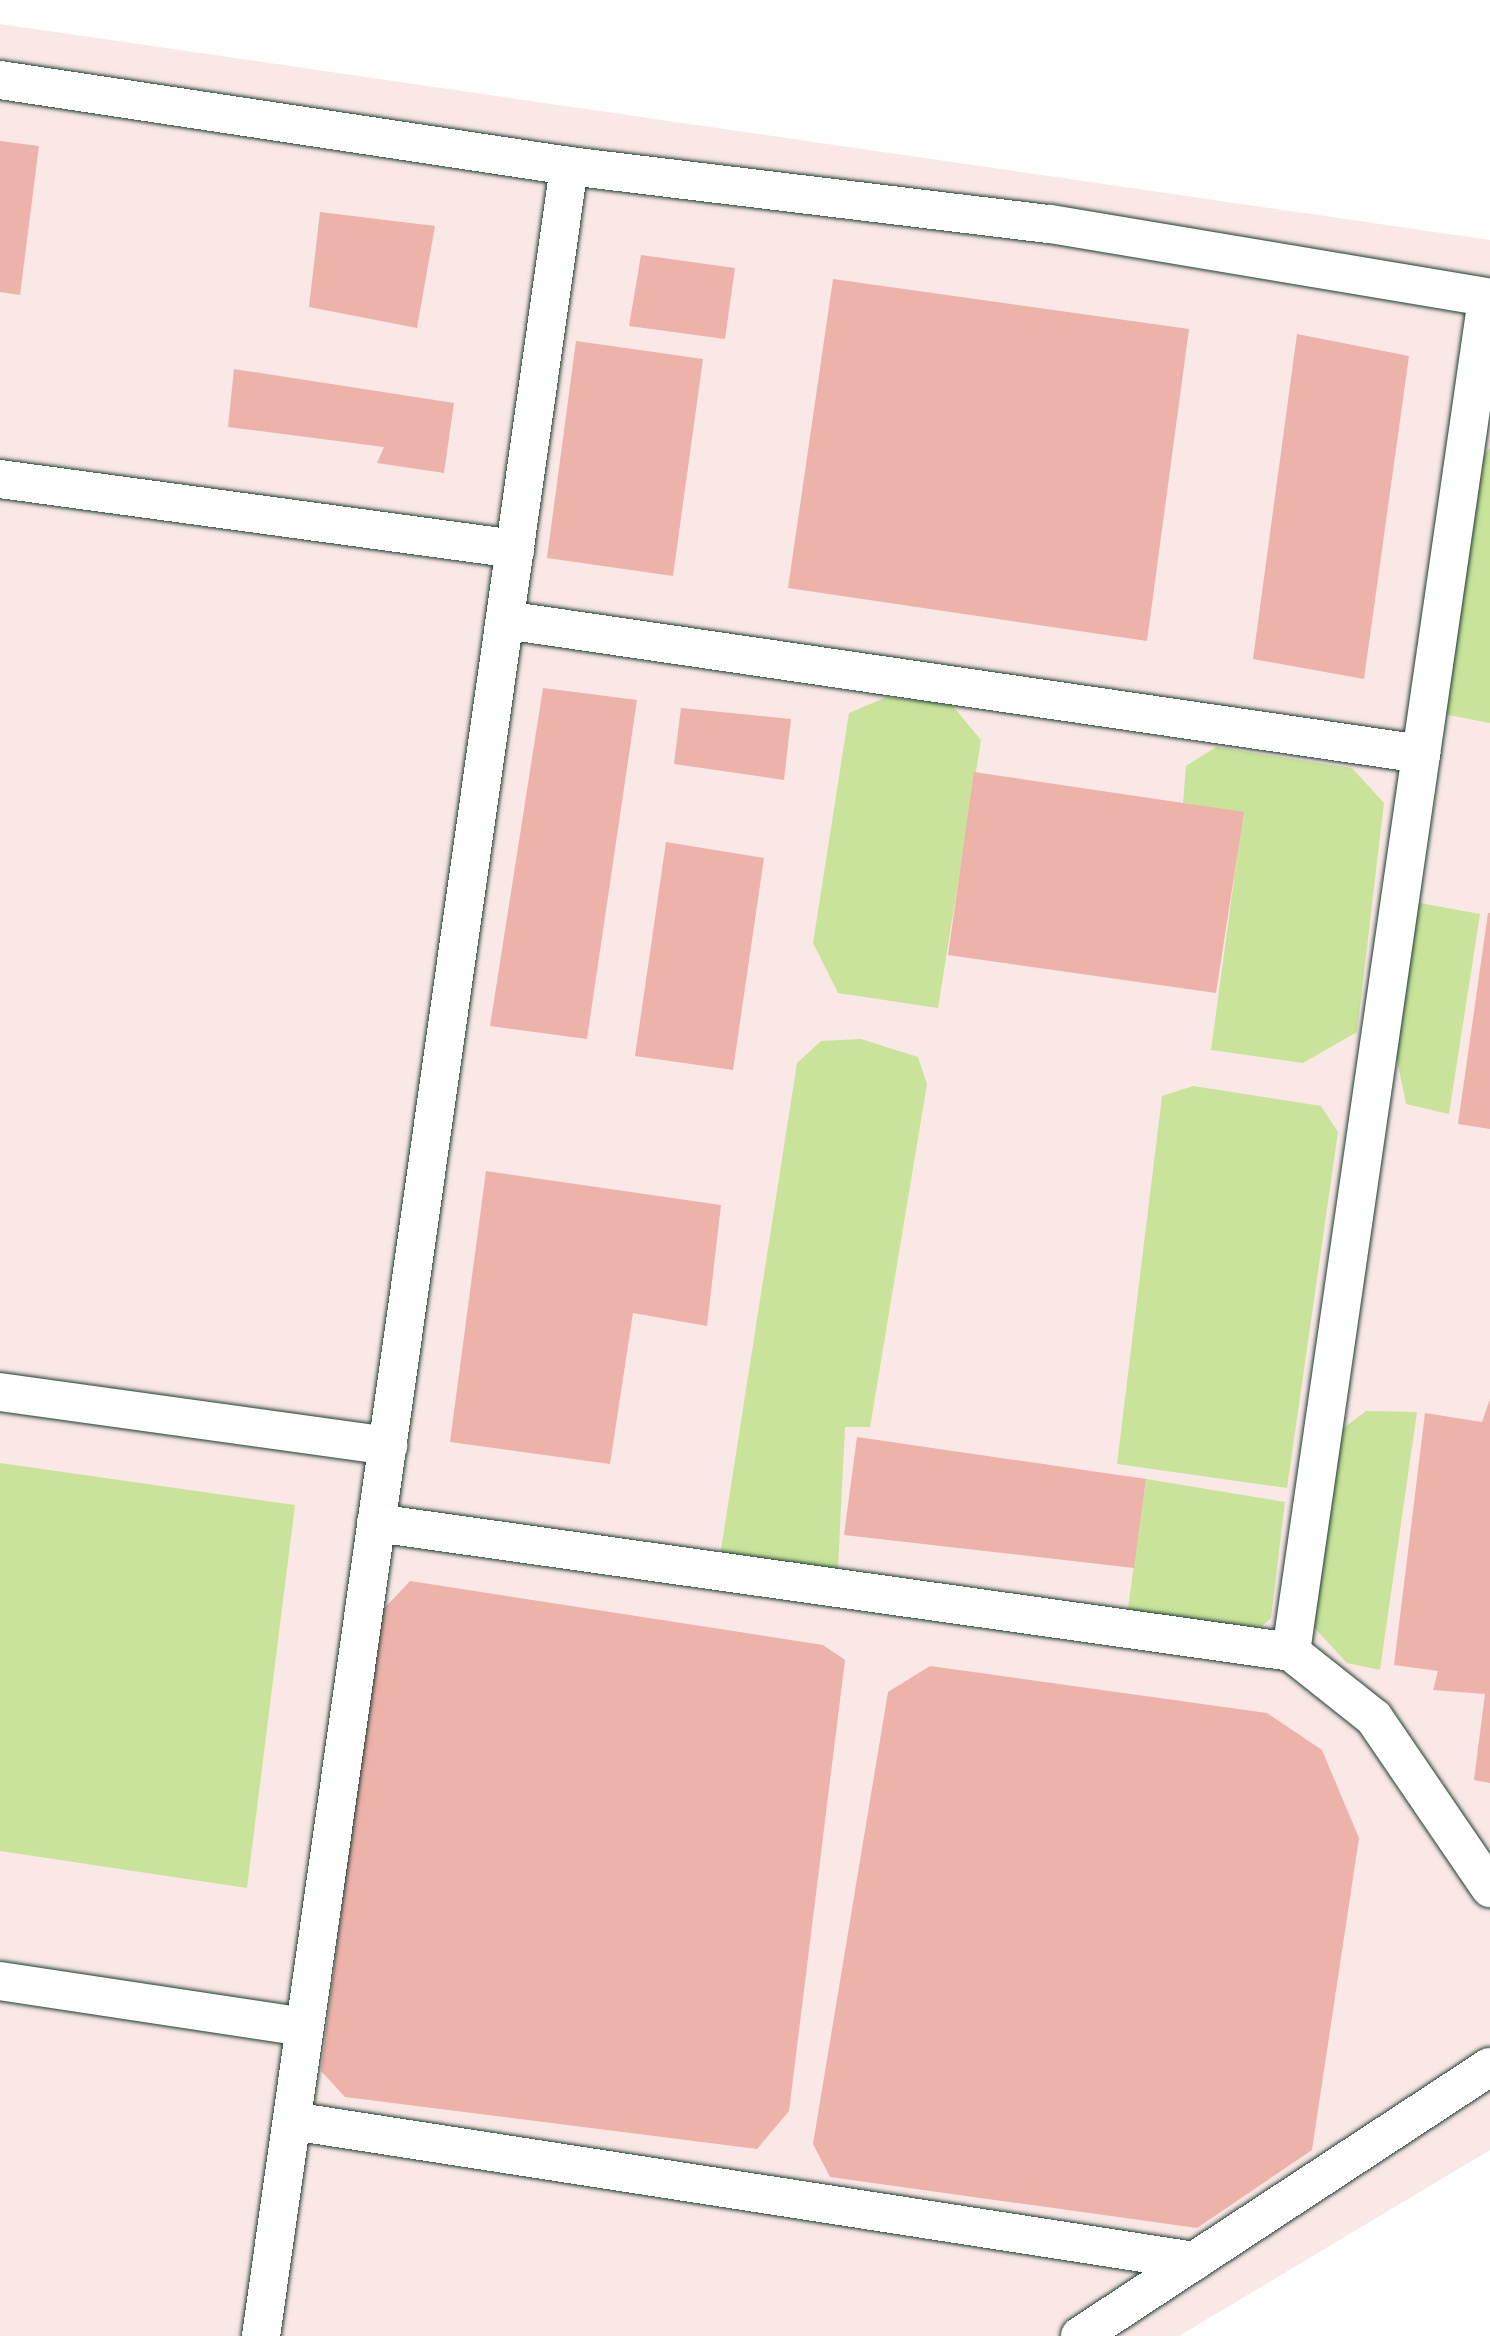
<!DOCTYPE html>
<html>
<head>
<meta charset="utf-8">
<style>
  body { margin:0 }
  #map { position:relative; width:1490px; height:2336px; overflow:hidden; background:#fff; font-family:"Gochi Hand",sans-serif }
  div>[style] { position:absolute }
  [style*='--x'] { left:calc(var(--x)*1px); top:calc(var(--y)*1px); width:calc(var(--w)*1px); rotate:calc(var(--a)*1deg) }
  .built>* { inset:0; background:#fae8e6 }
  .green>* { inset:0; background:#c9e39a }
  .building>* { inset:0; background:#edb2aa }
  .roads { filter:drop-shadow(0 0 2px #1f3d34) drop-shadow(0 0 2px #1f3d34) }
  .minor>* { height:38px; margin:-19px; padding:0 19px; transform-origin:19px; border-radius:19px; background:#fff }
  span { translate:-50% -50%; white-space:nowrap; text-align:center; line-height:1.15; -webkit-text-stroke:5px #fff; paint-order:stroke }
</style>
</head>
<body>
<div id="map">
  <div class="built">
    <div style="clip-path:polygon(0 24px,1490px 240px,1490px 2150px,1179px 2336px,0 2336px)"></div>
  </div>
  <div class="green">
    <div style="clip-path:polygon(1490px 448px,1490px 723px,1443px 714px,1481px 459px)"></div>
    <div style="clip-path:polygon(887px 697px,951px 704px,981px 740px,938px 1008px,838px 993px,813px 943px,849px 713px)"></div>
    <div style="clip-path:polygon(1216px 747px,1352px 768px,1384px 803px,1357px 1032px,1303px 1063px,1211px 1050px,1243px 813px,1183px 803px,1186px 766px)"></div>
    <div style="clip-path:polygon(1404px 900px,1480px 914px,1449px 1114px,1406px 1104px,1389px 1020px)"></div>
    <div style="clip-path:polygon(861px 1039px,918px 1057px,927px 1084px,870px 1427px,845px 1427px,837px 1588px,720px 1556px,797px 1063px,821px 1041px)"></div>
    <div style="clip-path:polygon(1193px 1086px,1321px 1106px,1338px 1132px,1287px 1488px,1117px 1464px,1162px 1096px)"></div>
    <div style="clip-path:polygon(1366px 1411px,1417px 1412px,1380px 1670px,1347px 1663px,1309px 1622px,1337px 1433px)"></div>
    <div style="clip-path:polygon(0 1463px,295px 1505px,247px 1888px,0 1851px)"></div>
    <div style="clip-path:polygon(1146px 1479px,1285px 1502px,1271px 1618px,1241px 1645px,1125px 1629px)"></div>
  </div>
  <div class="building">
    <div style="clip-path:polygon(0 141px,39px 146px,20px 295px,0 292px)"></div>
    <div style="clip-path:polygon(320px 212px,435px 226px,417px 328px,309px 307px)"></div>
    <div style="clip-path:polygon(641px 255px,735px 268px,725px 339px,629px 326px)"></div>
    <div style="clip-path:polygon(833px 279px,1189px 329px,1147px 641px,788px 588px)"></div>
    <div style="clip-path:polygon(1297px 334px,1409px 356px,1364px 679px,1253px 659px)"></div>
    <div style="clip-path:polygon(576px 341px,703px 359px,673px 576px,547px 558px)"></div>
    <div style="clip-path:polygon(234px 369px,454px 403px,444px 473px,377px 463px,384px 447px,228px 427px)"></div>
    <div style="clip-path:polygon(543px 688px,637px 700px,587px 1039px,490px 1026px)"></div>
    <div style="clip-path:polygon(681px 708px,791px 719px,784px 780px,674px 764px)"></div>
    <div style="clip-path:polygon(974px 772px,1244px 812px,1216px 993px,948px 955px)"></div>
    <div style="clip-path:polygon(666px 842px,764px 858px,733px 1070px,635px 1056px)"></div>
    <div style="clip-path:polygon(1488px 913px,1490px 913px,1490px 1129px,1458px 1124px)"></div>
    <div style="clip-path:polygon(486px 1171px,721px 1205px,707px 1326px,633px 1313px,610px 1464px,450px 1442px)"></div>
    <div style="clip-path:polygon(1490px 1399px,1490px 1783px,1474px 1780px,1485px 1694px,1433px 1690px,1438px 1671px,1394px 1665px,1425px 1413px,1482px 1422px)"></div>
    <div style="clip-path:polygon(857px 1437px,1146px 1479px,1134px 1568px,844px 1535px)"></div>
    <div style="clip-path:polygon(410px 1581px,823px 1645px,845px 1660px,789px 2111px,757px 2149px,345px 2097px,321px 2071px,379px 1614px)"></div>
    <div style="clip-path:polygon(930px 1666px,1267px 1713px,1322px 1750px,1359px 1838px,1312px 2150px,1197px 2228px,830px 2177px,813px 2144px,888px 1692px)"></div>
  </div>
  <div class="roads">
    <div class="minor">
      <div style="--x:0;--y:80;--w:575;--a:8.59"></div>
      <div style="--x:569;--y:166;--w:484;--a:6.9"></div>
      <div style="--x:1050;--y:224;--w:446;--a:9.5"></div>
      <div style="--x:0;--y:479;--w:520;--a:7.74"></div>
      <div style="--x:505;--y:620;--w:926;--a:8.32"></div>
      <div style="--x:0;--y:1392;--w:392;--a:7.9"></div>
      <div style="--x:376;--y:1523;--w:924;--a:8.02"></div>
      <div style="--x:1291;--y:1652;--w:106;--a:38.5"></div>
      <div style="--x:1374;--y:1718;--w:206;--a:55.7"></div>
      <div style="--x:1291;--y:1652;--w:1368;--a:-81.76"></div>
      <div style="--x:0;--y:1981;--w:308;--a:8.6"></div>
      <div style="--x:292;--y:2121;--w:913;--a:8.82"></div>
      <div style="--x:261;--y:2336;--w:2192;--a:-81.92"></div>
      <div style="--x:1080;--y:2336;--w:490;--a:-33.3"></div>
    </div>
  </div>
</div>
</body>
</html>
